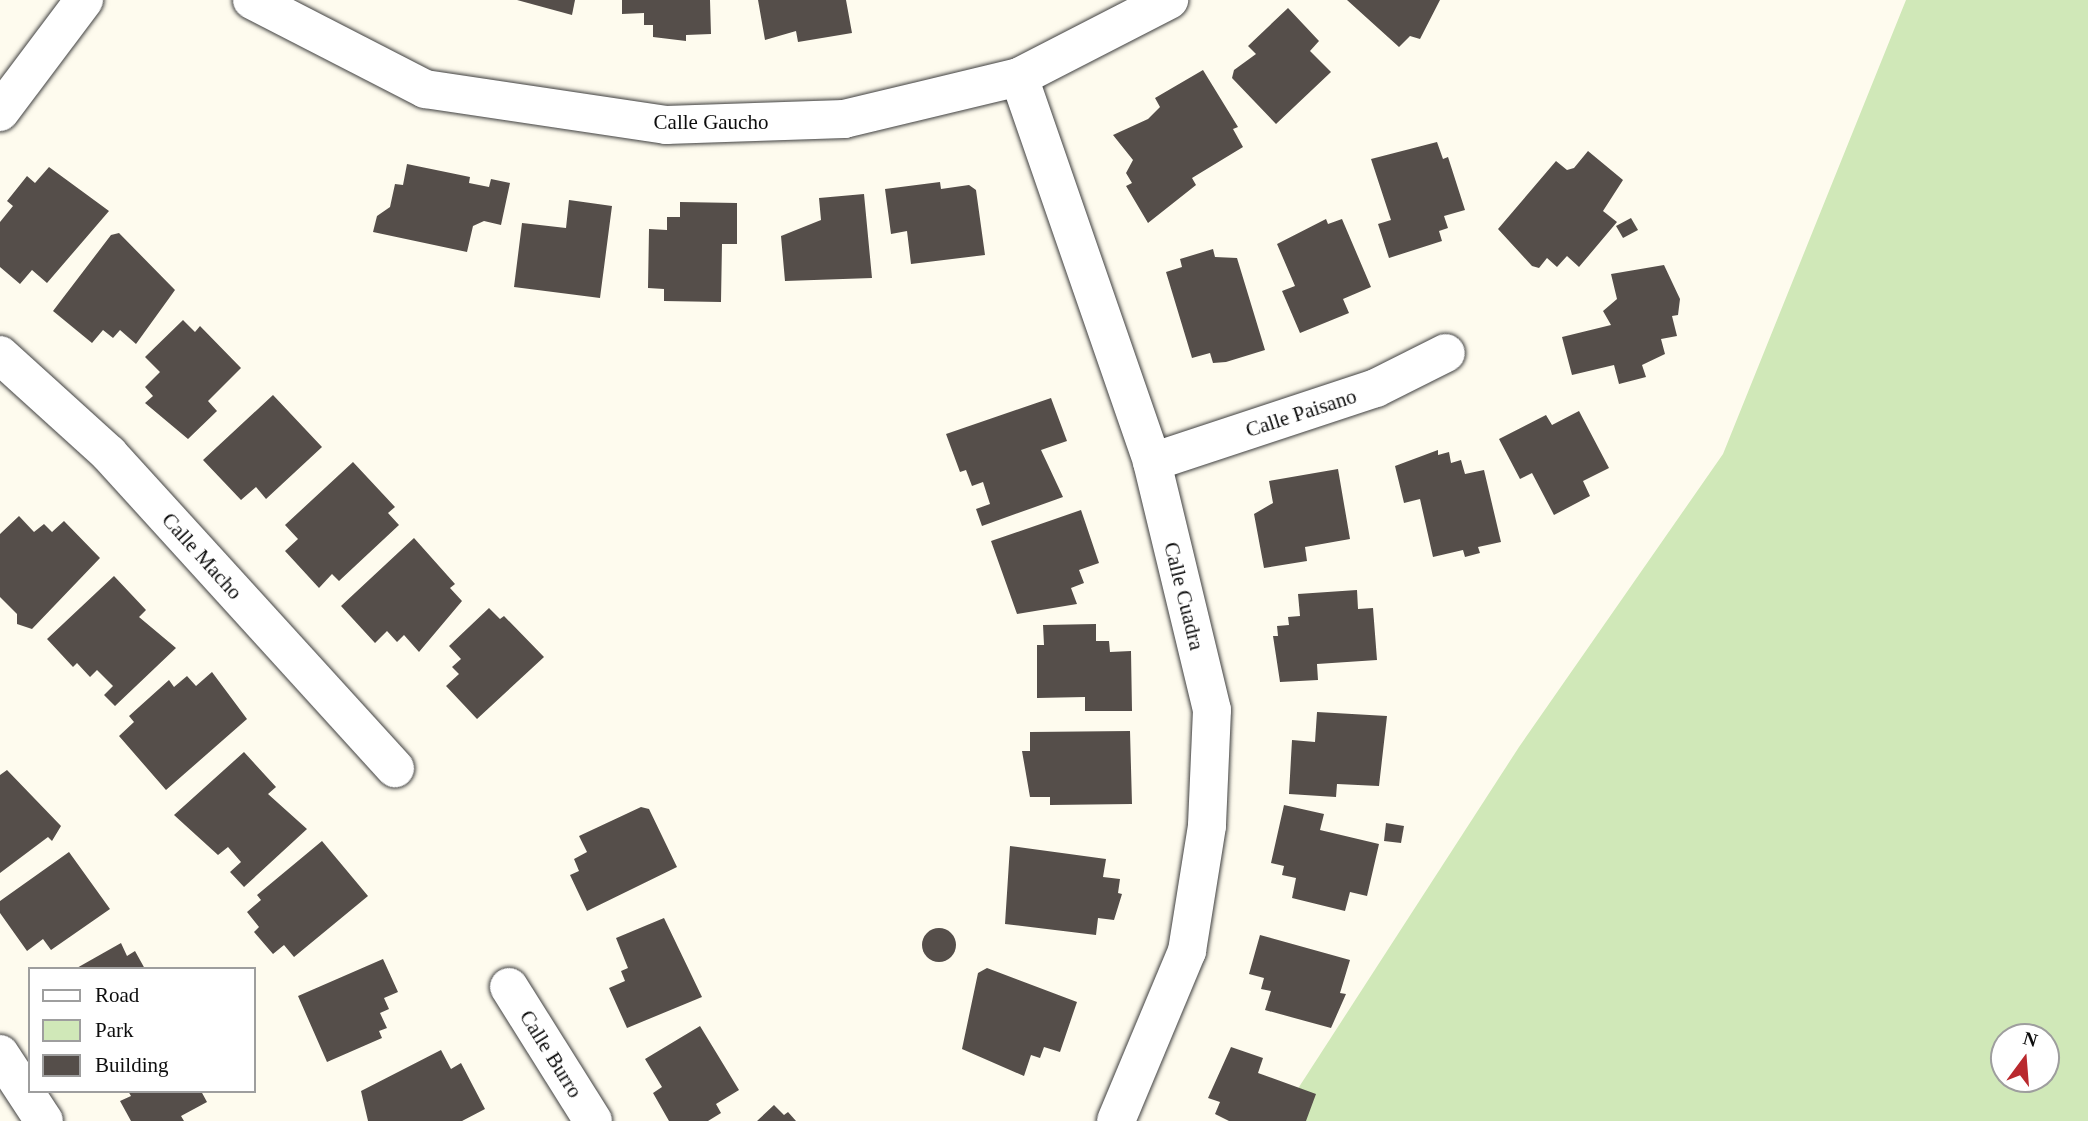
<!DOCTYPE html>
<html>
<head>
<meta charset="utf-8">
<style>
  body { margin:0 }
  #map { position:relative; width:2088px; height:1121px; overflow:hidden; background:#fefbee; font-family:"Times New Roman",serif }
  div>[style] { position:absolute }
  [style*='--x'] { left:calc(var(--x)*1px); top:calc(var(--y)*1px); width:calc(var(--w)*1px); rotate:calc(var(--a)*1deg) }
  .green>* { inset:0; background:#d0e8b8 }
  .building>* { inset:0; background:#554e4a }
  .round { border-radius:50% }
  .roads { filter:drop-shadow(0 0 2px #404040) drop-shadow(0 0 2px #404040) }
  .minor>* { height:38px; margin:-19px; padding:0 19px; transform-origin:19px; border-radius:19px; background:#fff }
  .tertiary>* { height:38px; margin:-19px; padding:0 19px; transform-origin:19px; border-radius:19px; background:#fff }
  span { translate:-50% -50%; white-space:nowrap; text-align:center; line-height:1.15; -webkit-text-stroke:7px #fff; paint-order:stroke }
  .street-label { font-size:21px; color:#0d0d0d }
  .legend { position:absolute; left:28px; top:967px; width:228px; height:126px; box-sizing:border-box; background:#fff; border:2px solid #9e9e9e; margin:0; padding:9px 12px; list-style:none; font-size:21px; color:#0d0d0d }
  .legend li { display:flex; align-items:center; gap:14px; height:35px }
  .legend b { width:35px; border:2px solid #9e9e9e }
  .north { position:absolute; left:1990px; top:1023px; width:70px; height:70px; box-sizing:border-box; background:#fff; border:2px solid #9e9e9e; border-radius:50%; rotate:16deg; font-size:19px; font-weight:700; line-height:28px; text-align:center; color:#0d0d0d }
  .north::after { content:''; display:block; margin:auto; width:24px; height:32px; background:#b9292e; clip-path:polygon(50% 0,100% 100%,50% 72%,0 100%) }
</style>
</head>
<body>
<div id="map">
  <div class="green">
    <div style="clip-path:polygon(evenodd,1906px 0,2088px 0,2088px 1121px,1277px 1121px,1519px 747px,1723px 454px,1906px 0,2004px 1037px,2046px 1037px,2046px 1079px,2004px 1079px,2004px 1037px)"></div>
  </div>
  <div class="building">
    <div style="clip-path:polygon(517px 0,575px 0,572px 15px)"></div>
    <div style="clip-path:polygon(622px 0,710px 0,711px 34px,686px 35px,686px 41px,653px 37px,653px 25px,644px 25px,644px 13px,622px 14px)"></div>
    <div style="clip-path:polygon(758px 0,846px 0,852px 33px,798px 42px,796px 31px,765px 40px)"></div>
    <div style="clip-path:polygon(1347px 0,1440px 0,1420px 39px,1410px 36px,1399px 47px)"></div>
    <div style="clip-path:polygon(1288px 8px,1319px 41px,1310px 51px,1331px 72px,1276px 124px,1232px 78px,1234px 70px,1256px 54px,1248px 46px)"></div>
    <div style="clip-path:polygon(1203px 70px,1238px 127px,1233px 129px,1243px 147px,1192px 178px,1196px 185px,1148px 223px,1126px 186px,1132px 183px,1126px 173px,1133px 160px,1113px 135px,1148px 119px,1160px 107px,1155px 98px)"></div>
    <div style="clip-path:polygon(1437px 142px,1443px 159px,1448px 157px,1465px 210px,1444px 216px,1448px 228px,1439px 231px,1442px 241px,1389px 258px,1378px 224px,1391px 220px,1371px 159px)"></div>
    <div style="clip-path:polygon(1588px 151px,1623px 180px,1603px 211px,1617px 222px,1579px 267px,1567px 256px,1557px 267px,1547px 258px,1539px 268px,1532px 266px,1498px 229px,1556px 161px,1567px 170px,1574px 168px)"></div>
    <div style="clip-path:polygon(407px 164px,470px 177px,469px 183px,489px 187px,491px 179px,510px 183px,501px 225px,484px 221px,473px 226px,467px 252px,373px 232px,377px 216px,390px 207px,395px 184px,403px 185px)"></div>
    <div style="clip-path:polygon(49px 167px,109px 211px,47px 283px,32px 270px,20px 284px,0 267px,0 222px,13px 206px,7px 201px,27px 176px,35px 183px)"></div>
    <div style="clip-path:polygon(940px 182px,941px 189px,969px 185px,976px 190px,985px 255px,911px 264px,907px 231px,891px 234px,885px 189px)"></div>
    <div style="clip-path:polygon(864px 194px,872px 278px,785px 281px,781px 236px,821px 220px,819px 198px)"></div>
    <div style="clip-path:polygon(569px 200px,612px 206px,600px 298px,514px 287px,522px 223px,566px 228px)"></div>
    <div style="clip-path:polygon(680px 202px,737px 203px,737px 244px,722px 244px,721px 302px,664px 301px,664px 289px,648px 288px,649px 229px,667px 230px,667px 217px,680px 217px)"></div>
    <div style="clip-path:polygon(1631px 218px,1638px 230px,1623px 238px,1616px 226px)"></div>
    <div style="clip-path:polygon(1326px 219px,1328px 224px,1342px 219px,1371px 287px,1343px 299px,1349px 313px,1300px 333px,1282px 291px,1295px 286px,1277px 244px)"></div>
    <div style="clip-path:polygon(119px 233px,175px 290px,136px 344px,120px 330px,113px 338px,103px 330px,92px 343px,53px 311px,111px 235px)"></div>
    <div style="clip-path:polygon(1213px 249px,1215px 257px,1237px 258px,1265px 350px,1226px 362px,1213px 363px,1210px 353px,1192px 358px,1166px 272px,1182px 267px,1180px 259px)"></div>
    <div style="clip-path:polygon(1664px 265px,1680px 299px,1678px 315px,1672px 316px,1677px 336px,1661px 339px,1665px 354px,1642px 365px,1646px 377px,1619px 384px,1614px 365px,1572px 375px,1562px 337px,1611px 325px,1603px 311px,1617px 299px,1611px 274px)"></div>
    <div style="clip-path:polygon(183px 320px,195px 332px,200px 326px,241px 368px,208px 401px,217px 411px,188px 439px,145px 403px,153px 396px,145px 387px,160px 372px,145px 357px)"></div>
    <div style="clip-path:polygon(273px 395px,322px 447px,266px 499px,256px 487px,241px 500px,203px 460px)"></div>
    <div style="clip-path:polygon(1051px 398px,1067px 441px,1041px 450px,1063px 497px,982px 526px,976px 509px,990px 504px,983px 482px,972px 486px,966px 470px,960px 472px,946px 434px)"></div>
    <div style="clip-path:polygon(1579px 411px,1609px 468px,1583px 481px,1590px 496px,1554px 515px,1532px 473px,1520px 479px,1499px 439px,1546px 415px,1552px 425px)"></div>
    <div style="clip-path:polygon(1438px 450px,1438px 455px,1449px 452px,1451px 463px,1461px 460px,1465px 474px,1484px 470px,1501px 542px,1478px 547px,1480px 553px,1465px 557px,1463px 550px,1433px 557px,1420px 499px,1404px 503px,1395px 466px)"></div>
    <div style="clip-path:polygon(353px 462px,395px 507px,388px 513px,399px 525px,339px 581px,332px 574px,319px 588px,285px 551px,298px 539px,285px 525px)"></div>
    <div style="clip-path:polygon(1338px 469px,1350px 539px,1305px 547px,1307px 561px,1264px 568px,1254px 514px,1273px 503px,1269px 481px)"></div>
    <div style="clip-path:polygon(1081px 510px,1099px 563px,1079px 570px,1084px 583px,1071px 588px,1077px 604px,1017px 614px,991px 541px)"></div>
    <div style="clip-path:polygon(19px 516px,34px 532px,44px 524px,52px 532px,64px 521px,100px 558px,32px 629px,17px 624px,17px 614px,0 597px,0 534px)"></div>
    <div style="clip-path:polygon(414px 538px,455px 584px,450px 588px,462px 601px,419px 652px,404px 635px,397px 642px,387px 631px,375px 643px,341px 606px)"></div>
    <div style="clip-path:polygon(114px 576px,146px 610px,139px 617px,176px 648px,115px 706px,104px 695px,113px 686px,97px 670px,90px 677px,77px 663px,73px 667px,47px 639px)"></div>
    <div style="clip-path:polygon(1357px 590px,1358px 609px,1373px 608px,1377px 660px,1317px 664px,1318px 680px,1280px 682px,1273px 636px,1278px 636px,1277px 626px,1289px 625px,1288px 617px,1300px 616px,1298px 594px)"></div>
    <div style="clip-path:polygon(489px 608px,500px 619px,504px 616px,544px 657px,477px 719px,446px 686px,459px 674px,452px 667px,461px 659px,449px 646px)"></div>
    <div style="clip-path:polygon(1096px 624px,1096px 641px,1109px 641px,1110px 652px,1131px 651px,1132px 711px,1085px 711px,1085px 697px,1037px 698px,1037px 645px,1044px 645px,1043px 625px)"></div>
    <div style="clip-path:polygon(212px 672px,247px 719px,166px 790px,119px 736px,134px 722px,129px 716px,169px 680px,174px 687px,187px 676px,196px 686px)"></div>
    <div style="clip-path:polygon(1317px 712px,1387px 716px,1379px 786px,1337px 784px,1336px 797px,1289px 794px,1292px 740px,1315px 742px)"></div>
    <div style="clip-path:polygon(1130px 731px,1132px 804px,1050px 805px,1050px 797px,1030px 797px,1022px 751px,1030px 751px,1030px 732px)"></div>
    <div style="clip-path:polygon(244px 752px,276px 787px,268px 794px,307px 829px,244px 887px,230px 872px,241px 862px,228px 847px,218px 855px,174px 815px)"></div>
    <div style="clip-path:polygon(7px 770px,61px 826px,52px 841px,48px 837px,0 873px,0 775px)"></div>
    <div style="clip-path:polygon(1284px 805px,1324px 814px,1320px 830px,1379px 844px,1367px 896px,1350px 892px,1345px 911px,1292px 898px,1296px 878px,1282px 875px,1284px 866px,1271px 863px)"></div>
    <div style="clip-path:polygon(641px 807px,649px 809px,677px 867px,587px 911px,570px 875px,579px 871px,574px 859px,587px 852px,579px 836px)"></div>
    <div style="clip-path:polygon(1386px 823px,1404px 826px,1401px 843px,1384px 841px)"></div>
    <div style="clip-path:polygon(322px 841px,368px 896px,294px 957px,284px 945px,273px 954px,254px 932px,259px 927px,247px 912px,261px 900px,257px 895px)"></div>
    <div style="clip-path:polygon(1010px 846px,1106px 859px,1103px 877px,1120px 879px,1118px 893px,1122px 894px,1114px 920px,1098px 918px,1096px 935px,1005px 924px)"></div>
    <div style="clip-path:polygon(69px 852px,110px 909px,51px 950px,43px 939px,27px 951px,0 913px,0 901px)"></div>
    <div style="clip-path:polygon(664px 918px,702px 997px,627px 1028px,609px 988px,625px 981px,621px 971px,628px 968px,616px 938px)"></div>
    <div class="round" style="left:922px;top:928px;width:34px;height:34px"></div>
    <div style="clip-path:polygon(1260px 935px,1350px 960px,1340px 993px,1346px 994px,1331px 1028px,1265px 1010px,1271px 991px,1261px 989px,1264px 978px,1249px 974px)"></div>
    <div style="clip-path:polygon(121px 943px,127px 956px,135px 951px,145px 969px,75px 969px)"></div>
    <div style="clip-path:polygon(383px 959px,398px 992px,384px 998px,389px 1009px,380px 1013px,387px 1028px,379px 1031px,382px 1038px,327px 1062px,298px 996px)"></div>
    <div style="clip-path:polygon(987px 968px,1077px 1002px,1060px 1052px,1044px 1047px,1040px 1058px,1031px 1055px,1024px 1076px,962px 1049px,978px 973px)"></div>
    <div style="clip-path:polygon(700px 1026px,739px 1090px,716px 1104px,721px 1113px,708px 1121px,669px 1121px,653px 1093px,662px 1087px,645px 1059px)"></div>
    <div style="clip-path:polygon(1231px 1047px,1263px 1058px,1258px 1073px,1316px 1094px,1306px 1121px,1229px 1121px,1215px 1114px,1220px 1102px,1208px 1098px)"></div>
    <div style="clip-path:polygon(441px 1050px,451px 1069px,461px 1063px,485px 1109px,462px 1121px,368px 1121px,361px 1091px)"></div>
    <div style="clip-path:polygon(128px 1091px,201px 1091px,207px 1102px,181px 1116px,184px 1121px,131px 1121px,120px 1101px,131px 1096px)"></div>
    <div style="clip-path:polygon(774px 1105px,784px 1115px,788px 1112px,796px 1121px,757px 1121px)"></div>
  </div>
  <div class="roads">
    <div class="minor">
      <div style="--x:252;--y:0;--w:195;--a:27.2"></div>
      <div style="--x:425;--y:89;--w:244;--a:8.5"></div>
      <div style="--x:666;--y:125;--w:178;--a:-1.9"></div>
      <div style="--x:844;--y:119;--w:180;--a:-13.5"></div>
      <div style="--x:1019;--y:77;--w:169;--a:-27.2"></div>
      <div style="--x:1019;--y:77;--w:407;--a:70.9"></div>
      <div style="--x:1152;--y:462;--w:255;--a:76.4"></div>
      <div style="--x:1212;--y:710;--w:116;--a:92.5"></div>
      <div style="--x:1207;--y:826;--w:127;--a:99.1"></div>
      <div style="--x:1187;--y:951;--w:184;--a:112.7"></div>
      <div style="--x:0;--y:112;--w:140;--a:-53.1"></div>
      <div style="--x:0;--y:355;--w:147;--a:42.2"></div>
      <div style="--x:109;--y:454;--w:425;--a:47.7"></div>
      <div style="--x:1152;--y:462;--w:236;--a:-18.3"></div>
      <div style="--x:1376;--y:388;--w:78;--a:-26.6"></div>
      <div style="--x:509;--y:987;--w:158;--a:57.9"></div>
    </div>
    <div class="tertiary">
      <div style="--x:0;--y:1054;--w:80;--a:56.7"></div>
    </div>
  </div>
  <div class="street-label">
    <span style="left:711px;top:122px">Calle Gaucho</span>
    <span style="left:1301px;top:413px;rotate:-18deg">Calle Paisano</span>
    <span style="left:202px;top:556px;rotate:48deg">Calle Macho</span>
    <span style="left:1184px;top:596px;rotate:76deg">Calle Cuadra</span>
    <span style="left:551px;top:1054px;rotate:58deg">Calle Burro</span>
  </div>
  <ul class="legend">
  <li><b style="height:9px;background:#fff"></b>Road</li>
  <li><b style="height:19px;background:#d0e8b8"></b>Park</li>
  <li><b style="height:19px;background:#554e4a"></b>Building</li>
  </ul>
  <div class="north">N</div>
</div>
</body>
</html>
